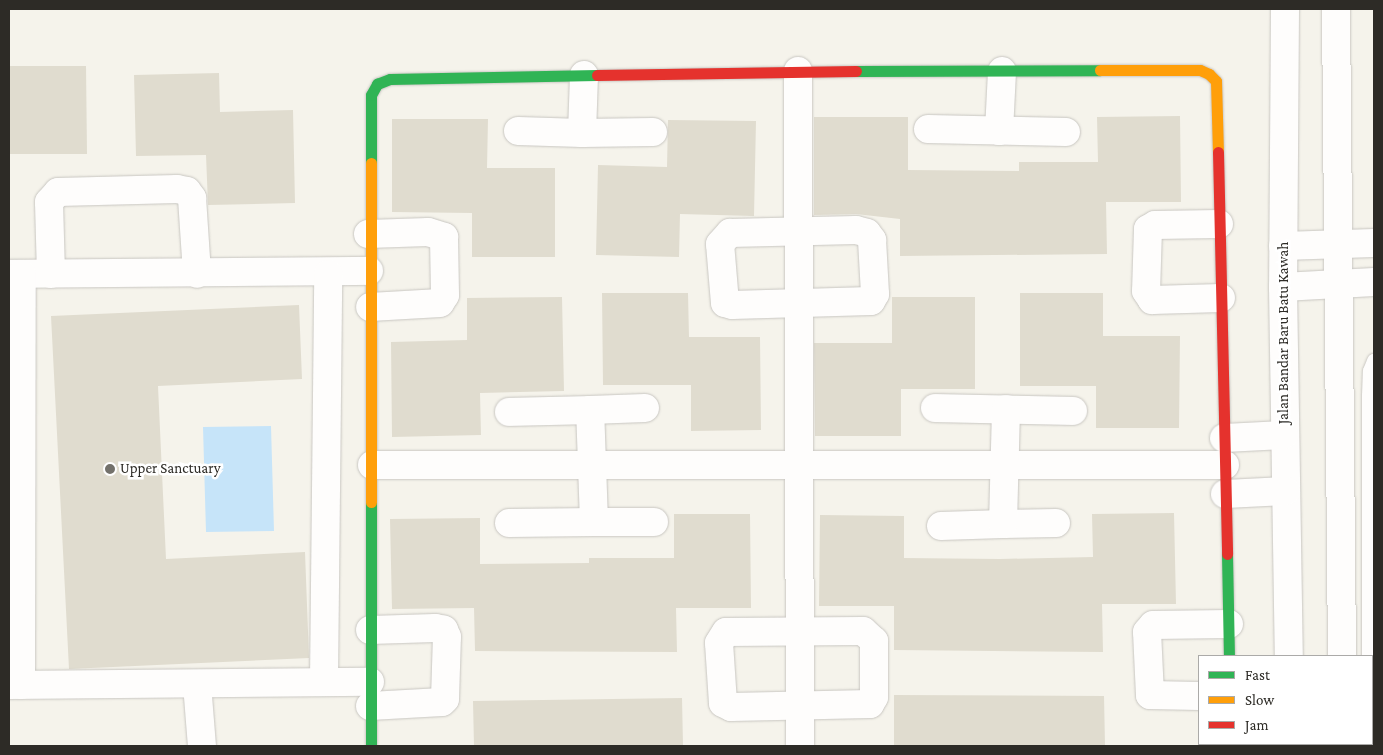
<!DOCTYPE html>
<html>
<head>
<meta charset="utf-8">
<style>
  body { margin:0 }
  #map { position:relative; width:1383px; height:755px; overflow:hidden; background:#f5f3eb; font-family:"Crimson Pro",serif }
  div>[style] { position:absolute }
  [style*='--x'] { left:calc(var(--x)*1px); top:calc(var(--y)*1px); width:calc(var(--w)*1px); rotate:calc(var(--a)*1deg) }
  .water>* { inset:0; background:#c6e4f9 }
  .building>* { inset:0; background:#e0dccf }
  .roads { filter:drop-shadow(0 0 1px #c8c6c1) drop-shadow(0 0 1px #c8c6c1) }
  .lane>* { height:14px; margin:-7px; padding:0 7px; transform-origin:7px; border-radius:7px; background:#fefdfc }
  .street>* { height:28px; margin:-14px; padding:0 14px; transform-origin:14px; border-radius:14px; background:#fefdfc }
  .fast>* { height:11px; margin:-5.5px; padding:0 5.5px; transform-origin:5.5px; border-radius:5.5px; background:#30b455 }
  .slow>* { height:11px; margin:-5.5px; padding:0 5.5px; transform-origin:5.5px; border-radius:5.5px; background:#ff9f0a }
  .jam>* { height:11px; margin:-5.5px; padding:0 5.5px; transform-origin:5.5px; border-radius:5.5px; background:#e5322d }
  .dots>* { width:14px; height:14px; translate:-50% -50%; box-sizing:border-box; border:2px solid #fff; border-radius:50% }
  span { translate:-50% -50%; white-space:nowrap; text-align:center; line-height:1.15; -webkit-text-stroke:5px #fff; paint-order:stroke }
  .street-label { font-size:15px; color:#2d2b26 }
  .poi-label { font-size:15px; color:#2d2b26 }
  .left { translate:0 -50%; text-align:left }
  .frame { position:absolute; inset:0; border:10px solid #2d2b26; pointer-events:none }
  .legend { position:absolute; left:1198px; top:655px; width:175px; height:90px; box-sizing:border-box; background:#fff; border:1px solid #abaaa8; margin:0; padding:6px 9px; list-style:none; font-size:15px; color:#2d2b26 }
  .legend li { display:flex; align-items:center; gap:10px; height:25px }
  .legend b { width:25px; border:1px solid #abaaa8 }
</style>
</head>
<body>
<div id="map">
  <div class="water">
    <div style="clip-path:polygon(271px 426px,274px 531px,206px 532px,203px 427px)"></div>
  </div>
  <div class="building">
    <div style="clip-path:polygon(9px 66px,86px 66px,87px 154px,9px 154px)"></div>
    <div style="clip-path:polygon(219px 73px,220px 112px,293px 110px,295px 203px,208px 205px,206px 155px,136px 156px,134px 75px)"></div>
    <div style="clip-path:polygon(1180px 116px,1181px 202px,1106px 202px,1107px 254px,900px 256px,900px 219px,856px 214px,814px 215px,814px 117px,908px 117px,908px 170px,1019px 171px,1019px 162px,1098px 162px,1097px 117px)"></div>
    <div style="clip-path:polygon(392px 119px,488px 119px,487px 168px,555px 168px,555px 257px,472px 257px,472px 213px,392px 212px)"></div>
    <div style="clip-path:polygon(668px 120px,756px 121px,754px 216px,680px 214px,679px 257px,596px 255px,598px 165px,667px 167px)"></div>
    <div style="clip-path:polygon(602px 293px,688px 293px,689px 337px,760px 337px,761px 430px,691px 431px,691px 385px,603px 385px)"></div>
    <div style="clip-path:polygon(1020px 293px,1103px 293px,1103px 336px,1180px 336px,1179px 428px,1096px 428px,1096px 386px,1020px 386px)"></div>
    <div style="clip-path:polygon(562px 297px,564px 391px,480px 393px,481px 435px,392px 437px,391px 342px,467px 340px,467px 298px)"></div>
    <div style="clip-path:polygon(892px 297px,975px 297px,975px 389px,901px 389px,901px 436px,815px 436px,814px 343px,892px 343px)"></div>
    <div style="clip-path:polygon(299px 305px,302px 379px,158px 386px,166px 559px,305px 552px,309px 658px,69px 669px,51px 316px)"></div>
    <div style="clip-path:polygon(1174px 513px,1176px 604px,1102px 604px,1103px 652px,894px 650px,894px 606px,819px 606px,820px 515px,904px 516px,904px 558px,1000px 559px,1093px 557px,1092px 514px)"></div>
    <div style="clip-path:polygon(674px 514px,750px 514px,751px 608px,676px 608px,677px 652px,475px 651px,474px 608px,392px 609px,390px 519px,480px 518px,480px 564px,589px 563px,589px 558px,674px 558px)"></div>
    <div style="clip-path:polygon(894px 695px,1104px 696px,1105px 746px,894px 746px)"></div>
    <div style="clip-path:polygon(682px 698px,683px 746px,474px 746px,473px 701px)"></div>
  </div>
  <div class="roads">
    <div class="lane">
      <div style="--x:1369;--y:656;--w:260;--a:-90"></div>
      <div style="--x:1369;--y:396;--w:25;--a:-88"></div>
      <div style="--x:1370;--y:371;--w:11;--a:-68"></div>
    </div>
    <div class="street">
      <div style="--x:1285;--y:9;--w:278;--a:90.4"></div>
      <div style="--x:1283;--y:287;--w:369;--a:89.1"></div>
      <div style="--x:1336;--y:9;--w:647;--a:89.47"></div>
      <div style="--x:798;--y:71;--w:675;--a:89.83"></div>
      <div style="--x:928;--y:129;--w:138;--a:1.2"></div>
      <div style="--x:518;--y:131;--w:64;--a:1.8"></div>
      <div style="--x:582;--y:133;--w:58;--a:-88"></div>
      <div style="--x:999;--y:131;--w:60;--a:-87.1"></div>
      <div style="--x:582;--y:133;--w:71;--a:-0.8"></div>
      <div style="--x:1219;--y:224;--w:64;--a:179.1"></div>
      <div style="--x:1155;--y:225;--w:8;--a:150"></div>
      <div style="--x:1148;--y:229;--w:62;--a:91.8"></div>
      <div style="--x:1146;--y:291;--w:11;--a:56"></div>
      <div style="--x:1152;--y:300;--w:69;--a:-1.7"></div>
      <div style="--x:856;--y:230;--w:11;--a:15"></div>
      <div style="--x:867;--y:233;--w:9;--a:54"></div>
      <div style="--x:872;--y:240;--w:54;--a:86.8"></div>
      <div style="--x:875;--y:294;--w:8;--a:120"></div>
      <div style="--x:871;--y:301;--w:139;--a:178.4"></div>
      <div style="--x:732;--y:305;--w:7;--a:-164"></div>
      <div style="--x:725;--y:303;--w:59;--a:-94.8"></div>
      <div style="--x:720;--y:244;--w:15;--a:-48"></div>
      <div style="--x:730;--y:233;--w:126;--a:-1.4"></div>
      <div style="--x:368;--y:234;--w:60;--a:-1.9"></div>
      <div style="--x:428;--y:232;--w:17;--a:17"></div>
      <div style="--x:444;--y:237;--w:58;--a:89"></div>
      <div style="--x:445;--y:295;--w:9;--a:122"></div>
      <div style="--x:440;--y:303;--w:70;--a:176.7"></div>
      <div style="--x:1283;--y:246;--w:91;--a:-1.9"></div>
      <div style="--x:9;--y:274;--w:360;--a:-0.5"></div>
      <div style="--x:51;--y:274;--w:72;--a:-91.6"></div>
      <div style="--x:49;--y:202;--w:13;--a:-48"></div>
      <div style="--x:58;--y:192;--w:119;--a:-1.4"></div>
      <div style="--x:177;--y:189;--w:10;--a:11"></div>
      <div style="--x:187;--y:191;--w:9;--a:54"></div>
      <div style="--x:192;--y:198;--w:76;--a:86.2"></div>
      <div style="--x:1283;--y:287;--w:91;--a:-3.1"></div>
      <div style="--x:935;--y:408;--w:138;--a:1.2"></div>
      <div style="--x:509;--y:412;--w:81;--a:-1.4"></div>
      <div style="--x:1224;--y:438;--w:60;--a:-2.9"></div>
      <div style="--x:372;--y:465;--w:853;--a:0"></div>
      <div style="--x:1225;--y:494;--w:61;--a:-2.8"></div>
      <div style="--x:594;--y:522;--w:60;--a:0"></div>
      <div style="--x:509;--y:523;--w:85;--a:-0.7"></div>
      <div style="--x:594;--y:522;--w:112;--a:-92"></div>
      <div style="--x:590;--y:410;--w:55;--a:-2.1"></div>
      <div style="--x:1003;--y:524;--w:53;--a:-1.1"></div>
      <div style="--x:941;--y:526;--w:62;--a:-1.8"></div>
      <div style="--x:1003;--y:524;--w:115;--a:-88.5"></div>
      <div style="--x:863;--y:631;--w:15;--a:42"></div>
      <div style="--x:874;--y:641;--w:56;--a:90"></div>
      <div style="--x:874;--y:697;--w:8;--a:120"></div>
      <div style="--x:870;--y:704;--w:139;--a:178.8"></div>
      <div style="--x:731;--y:707;--w:9;--a:-153"></div>
      <div style="--x:723;--y:703;--w:60;--a:-93.8"></div>
      <div style="--x:719;--y:643;--w:13;--a:-58"></div>
      <div style="--x:726;--y:632;--w:137;--a:-0.4"></div>
      <div style="--x:324;--y:681;--w:407;--a:-89.4"></div>
      <div style="--x:197;--y:684;--w:62;--a:85.4"></div>
      <div style="--x:9;--y:685;--w:361;--a:-0.5"></div>
      <div style="--x:21;--y:685;--w:411;--a:-89.9"></div>
      <div style="--x:1199;--y:696;--w:49;--a:-178.8"></div>
      <div style="--x:1150;--y:695;--w:63;--a:-92.7"></div>
      <div style="--x:1147;--y:632;--w:9;--a:-49"></div>
      <div style="--x:1153;--y:625;--w:76;--a:-0.8"></div>
      <div style="--x:370;--y:706;--w:72;--a:-3.2"></div>
      <div style="--x:442;--y:702;--w:4;--a:-45"></div>
      <div style="--x:445;--y:699;--w:62;--a:-88.2"></div>
      <div style="--x:447;--y:637;--w:8;--a:-113"></div>
      <div style="--x:444;--y:630;--w:9;--a:-167"></div>
      <div style="--x:435;--y:628;--w:65;--a:178.2"></div>
      <div style="--x:1231;--y:744;--w:2;--a:90"></div>
      <div style="--x:1290;--y:744;--w:2;--a:90"></div>
      <div style="--x:1369;--y:744;--w:2;--a:90"></div>
      <div style="--x:1342;--y:746;--w:2;--a:-90"></div>
    </div>
    <div class="fast">
      <div style="--x:856;--y:71;--w:244;--a:-0.2"></div>
      <div style="--x:371;--y:163;--w:68;--a:-90"></div>
      <div style="--x:371;--y:95;--w:13;--a:-61"></div>
      <div style="--x:377;--y:84;--w:14;--a:-21"></div>
      <div style="--x:390;--y:79;--w:207;--a:-1.1"></div>
      <div style="--x:371;--y:502;--w:244;--a:90"></div>
      <div style="--x:1227;--y:554;--w:102;--a:88.9"></div>
    </div>
    <div class="slow">
      <div style="--x:1100;--y:70;--w:100;--a:0"></div>
      <div style="--x:1200;--y:70;--w:10;--a:24"></div>
      <div style="--x:1209;--y:74;--w:10;--a:45"></div>
      <div style="--x:1216;--y:81;--w:71;--a:88.4"></div>
      <div style="--x:371;--y:163;--w:339;--a:90"></div>
    </div>
    <div class="jam">
      <div style="--x:597;--y:75;--w:259;--a:-0.9"></div>
      <div style="--x:1218;--y:152;--w:402;--a:88.7"></div>
    </div>
  </div>
  <div class="dots">
    <div style="left:110px;top:469px;background:#73716b"></div>
  </div>
  <div class="street-label">
    <span style="left:1284px;top:333px;rotate:-90deg">Jalan Bandar Baru Batu Kawah</span>
  </div>
  <div class="poi-label">
    <span class="left" style="left:120px;top:469px">Upper Sanctuary</span>
  </div>
  <div class="frame"></div>
  <ul class="legend">
  <li><b style="height:6px;background:#30b455"></b>Fast</li>
  <li><b style="height:6px;background:#ff9f0a"></b>Slow</li>
  <li><b style="height:6px;background:#e5322d"></b>Jam</li>
  </ul>
</div>
</body>
</html>
